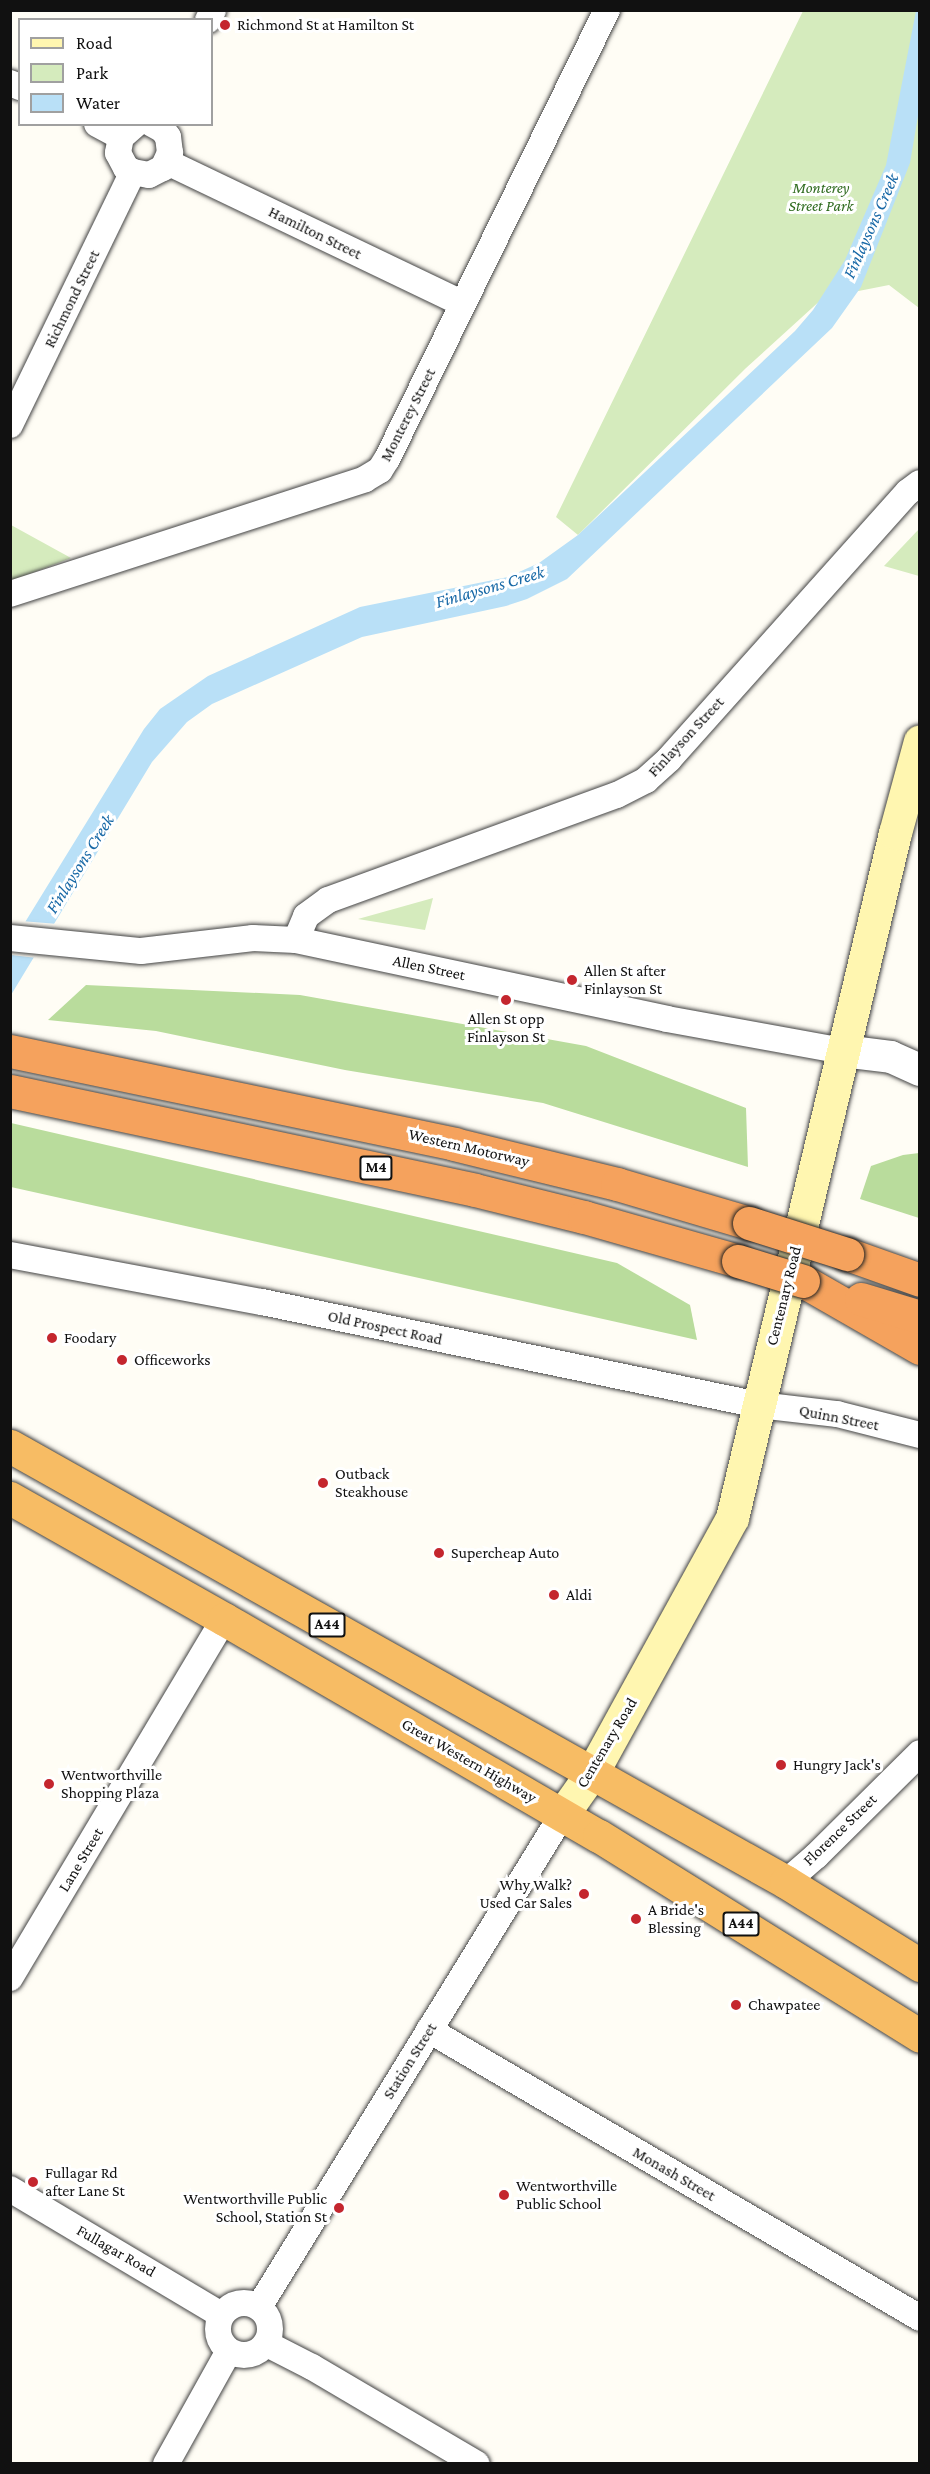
<!DOCTYPE html>
<html>
<head>
<meta charset="utf-8">
<style>
  body { margin:0 }
  #map { position:relative; width:930px; height:2474px; overflow:hidden; background:#fffdf5; font-family:"Crimson Pro",serif }
  div>[style] { position:absolute }
  [style*='--x'] { left:calc(var(--x)*1px); top:calc(var(--y)*1px); width:calc(var(--w)*1px); rotate:calc(var(--a)*1deg) }
  .green>* { inset:0; background:#d5ebbd }
  .forest>* { inset:0; background:#b9dc9c }
  .water>* { inset:0; background:#b9e0f7 }
  .pier>* { inset:0; background:#fffdf5 }
  .roads { filter:drop-shadow(0 0 2px #444) drop-shadow(0 0 2px #444) }
  .minor>* { height:26px; margin:-13px; padding:0 13px; transform-origin:13px; border-radius:13px; background:#fff }
  .minor>.ring { margin:-13px; padding:0; box-sizing:content-box; background:none; border:26px solid #fff; border-radius:50% }
  .tertiary>* { height:32px; margin:-16px; padding:0 16px; transform-origin:16px; border-radius:16px; background:#fff }
  .secondary>* { height:33px; margin:-16.5px; padding:0 16.5px; transform-origin:16.5px; border-radius:16.5px; background:#fff6b0 }
  .trunk>* { height:33px; margin:-16.5px; padding:0 16.5px; transform-origin:16.5px; border-radius:16.5px; background:#f7bc64 }
  .motorway>* { height:33px; margin:-16.5px; padding:0 16.5px; transform-origin:16.5px; border-radius:16.5px; background:#f5a25d }
  .bridges { filter:drop-shadow(0 0 2px #222) drop-shadow(0 0 2px #222) }
  .motorway-bridge>* { height:33px; margin:-16.5px; padding:0 16.5px; transform-origin:16.5px; border-radius:16.5px; background:#f5a25d }
  .dots>* { width:16px; height:16px; translate:-50% -50%; box-sizing:border-box; border:3px solid #fff; border-radius:50% }
  span { translate:-50% -50%; white-space:nowrap; text-align:center; line-height:1.15; -webkit-text-stroke:6px #fff; paint-order:stroke }
  .shield-label span { padding:2px 4px; background:#fff; border:2px solid; border-radius:4px; -webkit-text-stroke-width:0 }
  .shield-label { font-size:15px; color:#111; font-weight:700 }
  .poi-label { font-size:16px; color:#111 }
  .left { translate:0 -50%; text-align:left }
  .right { translate:-100% -50%; text-align:right }
  .park-label { font-size:16px; color:#2f6b1f; font-style:italic }
  .street-label { font-size:16px; color:#111 }
  .water-label { font-size:18px; color:#1768a6; font-style:italic }
  .frame { position:absolute; inset:0; border:12px solid #111; pointer-events:none }
  .legend { position:absolute; left:18px; top:18px; width:195px; height:108px; box-sizing:border-box; background:#fff; border:2px solid #a0a0a0; margin:0; padding:8px 10px; list-style:none; font-size:18px; color:#111 }
  .legend li { display:flex; align-items:center; gap:12px; height:30px }
  .legend b { width:30px; border:2px solid #a0a0a0 }
</style>
</head>
<body>
<div id="map">
  <div class="green">
    <div style="clip-path:polygon(803px 11px,919px 11px,919px 308px,889px 285px,823px 298px,746px 368px,578px 535px,556px 517px)"></div>
    <div style="clip-path:polygon(11px 525px,71px 558px,11px 581px)"></div>
    <div style="clip-path:polygon(919px 529px,919px 576px,884px 566px)"></div>
    <div style="clip-path:polygon(433px 898px,425px 930px,358px 919px)"></div>
  </div>
  <div class="forest">
    <div style="clip-path:polygon(86px 985px,300px 995px,586px 1046px,746px 1108px,748px 1167px,543px 1103px,345px 1070px,156px 1031px,48px 1020px)"></div>
    <div style="clip-path:polygon(11px 1123px,617px 1263px,690px 1305px,697px 1340px,11px 1187px)"></div>
    <div style="clip-path:polygon(919px 1153px,919px 1218px,860px 1199px,871px 1166px,903px 1155px)"></div>
  </div>
  <div class="water">
    <div style="clip-path:polygon(916px 11px,919px 11px,919px 110px,910px 163px,861px 287px,832px 328px,567px 579px,527px 599px,506px 606px,362px 637px,212px 704px,187px 722px,152px 762px,11px 995px,11px 945px,144px 729px,160px 709px,208px 676px,360px 607px,508px 577px,539px 563px,578px 535px,795px 331px,813px 310px,845px 260px,886px 165px)"></div>
  </div>
  <div class="pier">
    <div style="clip-path:polygon(21px 921px,58px 924px,37px 958px,11px 955px,10px 939px)"></div>
  </div>
  <div class="roads">
    <div class="minor">
      <div style="--x:208;--y:20;--w:11;--a:-63"></div>
      <div style="--x:10;--y:83;--w:11;--a:22"></div>
      <div style="--x:97;--y:124;--w:27;--a:28"></div>
      <div style="--x:136;--y:124;--w:20;--a:139"></div>
      <div style="--x:121;--y:137;--w:16;--a:101"></div>
      <div style="--x:118;--y:153;--w:17;--a:62"></div>
      <div style="--x:126;--y:168;--w:8;--a:30"></div>
      <div style="--x:133;--y:172;--w:16;--a:11"></div>
      <div style="--x:149;--y:175;--w:16;--a:-27"></div>
      <div style="--x:163;--y:168;--w:17;--a:-65"></div>
      <div style="--x:170;--y:153;--w:16;--a:-97"></div>
      <div style="--x:168;--y:137;--w:9;--a:-126"></div>
      <div style="--x:163;--y:130;--w:13;--a:-151"></div>
      <div style="--x:167;--y:162;--w:328;--a:25.6"></div>
      <div style="--x:10;--y:425;--w:281;--a:-64.1"></div>
      <div style="--x:10;--y:594;--w:373;--a:-17.9"></div>
      <div style="--x:365;--y:479;--w:17;--a:-31"></div>
      <div style="--x:380;--y:470;--w:13;--a:-58"></div>
      <div style="--x:387;--y:459;--w:500;--a:-63.9"></div>
      <div style="--x:10;--y:938;--w:132;--a:5.7"></div>
      <div style="--x:141;--y:951;--w:113;--a:-6.6"></div>
      <div style="--x:253;--y:938;--w:43;--a:2.7"></div>
      <div style="--x:296;--y:940;--w:379;--a:12"></div>
      <div style="--x:667;--y:1019;--w:179;--a:10.3"></div>
      <div style="--x:296;--y:940;--w:26;--a:-67"></div>
      <div style="--x:306;--y:916;--w:27;--a:-36"></div>
      <div style="--x:328;--y:900;--w:307;--a:-20"></div>
      <div style="--x:617;--y:795;--w:33;--a:-27"></div>
      <div style="--x:646;--y:780;--w:31;--a:-42"></div>
      <div style="--x:669;--y:759;--w:358;--a:-48.2"></div>
      <div style="--x:908;--y:492;--w:15;--a:-37"></div>
      <div style="--x:10;--y:1255;--w:256;--a:10.6"></div>
      <div style="--x:262;--y:1302;--w:508;--a:11.71"></div>
      <div style="--x:759;--y:1405;--w:79;--a:6.6"></div>
      <div style="--x:837;--y:1414;--w:86;--a:14.2"></div>
      <div style="--x:786;--y:1882;--w:40;--a:-41"></div>
      <div style="--x:816;--y:1856;--w:146;--a:-44.7"></div>
      <div style="--x:10;--y:1978;--w:418;--a:-59.2"></div>
      <div style="--x:429;--y:2030;--w:569;--a:30.39"></div>
      <div style="--x:10;--y:2189;--w:246;--a:30.8"></div>
      <div class="ring" style="left:218px;top:2303px;width:26px;height:26px"></div>
      <div style="--x:259;--y:2307;--w:578;--a:-58.37"></div>
      <div style="--x:267;--y:2344;--w:51;--a:27.1"></div>
      <div style="--x:312;--y:2367;--w:191;--a:30.5"></div>
      <div style="--x:166;--y:2464;--w:129;--a:-60.9"></div>
    </div>
    <div class="tertiary">
      <div style="--x:843;--y:1051;--w:48;--a:7.1"></div>
      <div style="--x:891;--y:1057;--w:32;--a:24"></div>
    </div>
    <div class="secondary">
      <div style="--x:562;--y:1815;--w:54;--a:-54.8"></div>
      <div style="--x:593;--y:1771;--w:289;--a:-61.2"></div>
      <div style="--x:732;--y:1518;--w:704;--a:-76.62"></div>
      <div style="--x:895;--y:833;--w:95;--a:-74.8"></div>
    </div>
    <div class="trunk">
      <div style="--x:10;--y:1446;--w:890;--a:29.33"></div>
      <div style="--x:786;--y:1882;--w:158;--a:31.8"></div>
      <div style="--x:10;--y:1498;--w:246;--a:29.5"></div>
      <div style="--x:224;--y:1619;--w:433;--a:30.1"></div>
      <div style="--x:599;--y:1836;--w:378;--a:31.9"></div>
    </div>
    <div class="motorway">
      <div style="--x:10;--y:1051;--w:454;--a:11.8"></div>
      <div style="--x:454;--y:1144;--w:168;--a:13.8"></div>
      <div style="--x:617;--y:1184;--w:138;--a:16.5"></div>
      <div style="--x:10;--y:1091;--w:475;--a:12"></div>
      <div style="--x:475;--y:1190;--w:112;--a:13.9"></div>
      <div style="--x:584;--y:1217;--w:160;--a:15.9"></div>
      <div style="--x:847;--y:1254;--w:77;--a:19.6"></div>
      <div style="--x:803;--y:1281;--w:135;--a:29.8"></div>
      <div style="--x:861;--y:1299;--w:62;--a:17"></div>
    </div>
  </div>
  <div class="bridges">
    <div class="motorway-bridge">
      <div style="--x:749;--y:1223;--w:103;--a:17.6"></div>
      <div style="--x:738;--y:1261;--w:68;--a:17.1"></div>
    </div>
  </div>
  <div class="dots">
    <div style="left:225px;top:25px;background:#c4262e"></div>
    <div style="left:572px;top:980px;background:#c4262e"></div>
    <div style="left:506px;top:1000px;background:#c4262e"></div>
    <div style="left:52px;top:1338px;background:#c4262e"></div>
    <div style="left:122px;top:1360px;background:#c4262e"></div>
    <div style="left:323px;top:1483px;background:#c4262e"></div>
    <div style="left:439px;top:1553px;background:#c4262e"></div>
    <div style="left:554px;top:1595px;background:#c4262e"></div>
    <div style="left:781px;top:1765px;background:#c4262e"></div>
    <div style="left:49px;top:1784px;background:#c4262e"></div>
    <div style="left:584px;top:1894px;background:#c4262e"></div>
    <div style="left:636px;top:1919px;background:#c4262e"></div>
    <div style="left:736px;top:2005px;background:#c4262e"></div>
    <div style="left:33px;top:2182px;background:#c4262e"></div>
    <div style="left:504px;top:2195px;background:#c4262e"></div>
    <div style="left:339px;top:2208px;background:#c4262e"></div>
  </div>
  <div class="shield-label">
    <span style="left:376px;top:1168px">M4</span>
    <span style="left:327px;top:1625px">A44</span>
    <span style="left:741px;top:1924px">A44</span>
  </div>
  <div class="poi-label">
    <span class="left" style="left:237px;top:25px">Richmond St at Hamilton St</span>
    <span class="left" style="left:584px;top:980px">Allen St after<br>Finlayson St</span>
    <span style="left:506px;top:1028px">Allen St opp<br>Finlayson St</span>
    <span class="left" style="left:64px;top:1338px">Foodary</span>
    <span class="left" style="left:134px;top:1360px">Officeworks</span>
    <span class="left" style="left:335px;top:1483px">Outback<br>Steakhouse</span>
    <span class="left" style="left:451px;top:1553px">Supercheap Auto</span>
    <span class="left" style="left:566px;top:1595px">Aldi</span>
    <span class="left" style="left:793px;top:1765px">Hungry Jack's</span>
    <span class="left" style="left:61px;top:1784px">Wentworthville<br>Shopping Plaza</span>
    <span class="right" style="left:572px;top:1894px">Why Walk?<br>Used Car Sales</span>
    <span class="left" style="left:648px;top:1919px">A Bride's<br>Blessing</span>
    <span class="left" style="left:748px;top:2005px">Chawpatee</span>
    <span class="left" style="left:45px;top:2182px">Fullagar Rd<br>after Lane St</span>
    <span class="left" style="left:516px;top:2195px">Wentworthville<br>Public School</span>
    <span class="right" style="left:327px;top:2208px">Wentworthville Public<br>School, Station St</span>
  </div>
  <div class="park-label">
    <span style="left:821px;top:197px">Monterey<br>Street Park</span>
  </div>
  <div class="street-label">
    <span style="left:315px;top:233px;rotate:26deg">Hamilton Street</span>
    <span style="left:72px;top:299px;rotate:-64deg">Richmond Street</span>
    <span style="left:408px;top:415px;rotate:-63deg">Monterey Street</span>
    <span style="left:686px;top:737px;rotate:-47deg">Finlayson Street</span>
    <span style="left:429px;top:968px;rotate:12deg">Allen Street</span>
    <span style="left:469px;top:1148px;rotate:13deg">Western Motorway</span>
    <span style="left:784px;top:1296px;rotate:-76deg">Centenary Road</span>
    <span style="left:385px;top:1328px;rotate:12deg">Old Prospect Road</span>
    <span style="left:839px;top:1418px;rotate:11deg">Quinn Street</span>
    <span style="left:607px;top:1743px;rotate:-59deg">Centenary Road</span>
    <span style="left:469px;top:1761px;rotate:30deg">Great Western Highway</span>
    <span style="left:840px;top:1830px;rotate:-44deg">Florence Street</span>
    <span style="left:81px;top:1860px;rotate:-59deg">Lane Street</span>
    <span style="left:410px;top:2061px;rotate:-58deg">Station Street</span>
    <span style="left:674px;top:2174px;rotate:30deg">Monash Street</span>
    <span style="left:116px;top:2251px;rotate:30deg">Fullagar Road</span>
  </div>
  <div class="water-label">
    <span style="left:871px;top:226px;rotate:-66deg">Finlaysons Creek</span>
    <span style="left:490px;top:587px;rotate:-16deg">Finlaysons Creek</span>
    <span style="left:80px;top:864px;rotate:-58deg">Finlaysons Creek</span>
  </div>
  <div class="frame"></div>
  <ul class="legend">
  <li><b style="height:8px;background:#fff6b0"></b>Road</li>
  <li><b style="height:16px;background:#d5ebbd"></b>Park</li>
  <li><b style="height:16px;background:#b9e0f7"></b>Water</li>
  </ul>
</div>
</body>
</html>
